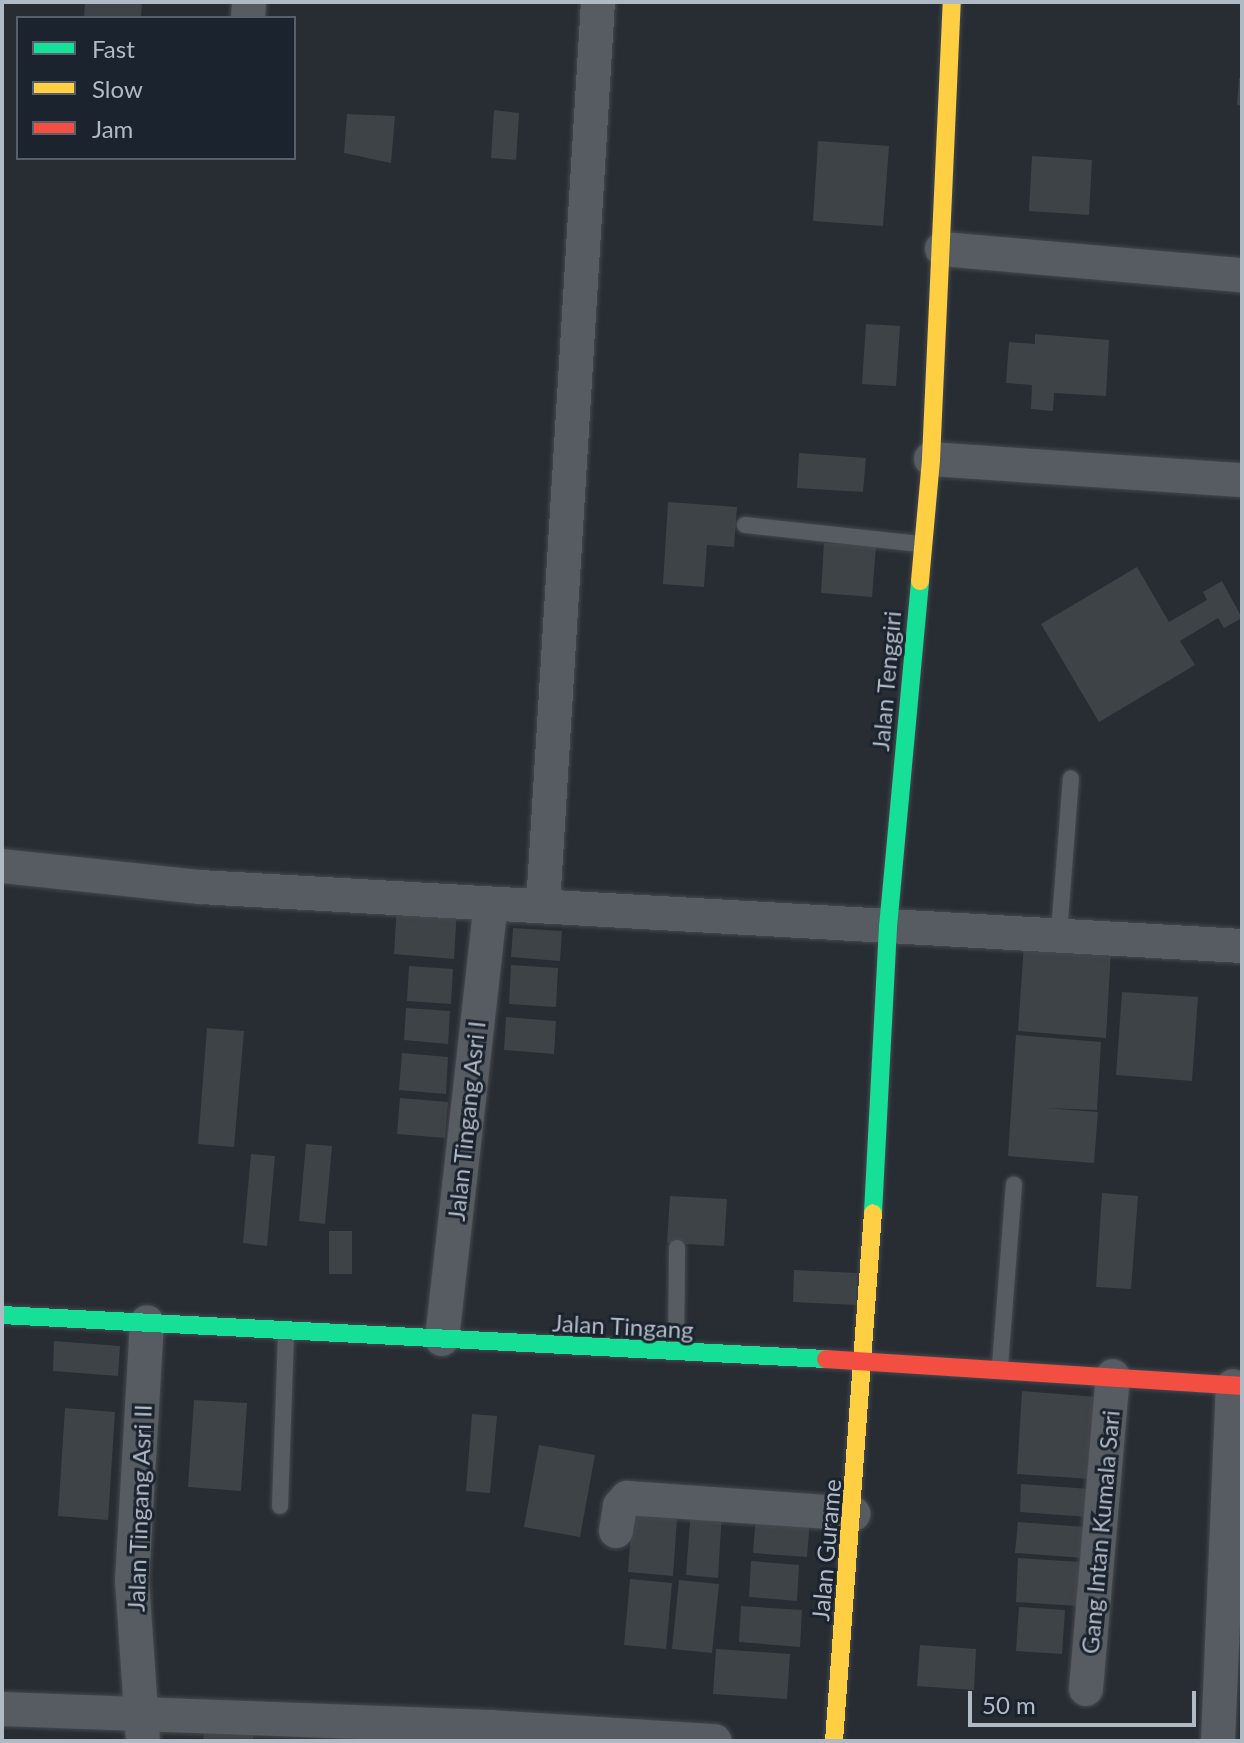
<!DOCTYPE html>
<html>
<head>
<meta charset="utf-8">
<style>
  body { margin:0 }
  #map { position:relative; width:1244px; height:1743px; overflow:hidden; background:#272d33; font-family:Lato,sans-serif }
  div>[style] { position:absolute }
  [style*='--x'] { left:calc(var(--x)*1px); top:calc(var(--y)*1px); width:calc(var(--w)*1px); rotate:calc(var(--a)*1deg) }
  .building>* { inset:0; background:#3e4348 }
  .roads { filter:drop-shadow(0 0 2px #45494e) drop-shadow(0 0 2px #45494e) }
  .lane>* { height:16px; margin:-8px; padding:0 8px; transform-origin:8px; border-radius:8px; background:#575c62 }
  .street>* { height:34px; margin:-17px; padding:0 17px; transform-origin:17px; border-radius:17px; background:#575c62 }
  .fast>* { height:18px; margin:-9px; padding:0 9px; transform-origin:9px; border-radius:9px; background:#16e098 }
  .slow>* { height:18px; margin:-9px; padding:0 9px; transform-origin:9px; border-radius:9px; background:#ffcf43 }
  .jam>* { height:18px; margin:-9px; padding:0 9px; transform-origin:9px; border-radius:9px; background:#f24e42 }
  span { translate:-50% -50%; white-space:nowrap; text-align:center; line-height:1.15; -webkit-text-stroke:6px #1b242e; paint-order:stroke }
  .street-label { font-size:24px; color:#b0bac5 }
  .frame { position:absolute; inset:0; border:4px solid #b0bac5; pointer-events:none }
  .legend { position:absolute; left:16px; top:16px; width:280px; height:144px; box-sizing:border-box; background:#1b242e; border:2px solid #57606a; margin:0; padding:10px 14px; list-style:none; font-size:24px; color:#b0bac5 }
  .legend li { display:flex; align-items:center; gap:16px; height:40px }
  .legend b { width:40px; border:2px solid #57606a }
  .scale { position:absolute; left:968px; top:1691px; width:228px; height:36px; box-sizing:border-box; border:4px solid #b0bac5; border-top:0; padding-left:10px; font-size:24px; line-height:28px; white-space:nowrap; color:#b0bac5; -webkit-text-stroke:6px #1b242e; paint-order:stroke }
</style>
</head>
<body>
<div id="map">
  <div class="building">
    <div style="clip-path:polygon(85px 2px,142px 2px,141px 18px,84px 18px)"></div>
    <div style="clip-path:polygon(1239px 78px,1242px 78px,1242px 106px,1237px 105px)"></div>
    <div style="clip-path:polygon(494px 110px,519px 113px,516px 160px,491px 158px)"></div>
    <div style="clip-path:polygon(347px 114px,395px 116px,391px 163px,344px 153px)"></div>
    <div style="clip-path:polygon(818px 141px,889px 146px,883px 226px,813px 221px)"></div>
    <div style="clip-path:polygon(1032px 156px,1092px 160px,1089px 215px,1029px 211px)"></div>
    <div style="clip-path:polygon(866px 324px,900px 326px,896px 386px,862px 384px)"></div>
    <div style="clip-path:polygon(1035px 334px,1109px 340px,1106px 396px,1054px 393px,1053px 411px,1031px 409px,1032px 385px,1006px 383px,1009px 342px,1035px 344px)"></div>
    <div style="clip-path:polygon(799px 453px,866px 458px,863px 492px,797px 488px)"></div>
    <div style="clip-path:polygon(668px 502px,737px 507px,734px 547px,707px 545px,704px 587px,663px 584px)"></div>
    <div style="clip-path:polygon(824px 543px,876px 546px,872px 597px,821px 593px)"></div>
    <div style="clip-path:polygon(1137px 567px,1169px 622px,1207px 600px,1203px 592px,1222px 581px,1242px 618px,1224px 628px,1218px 618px,1180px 641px,1195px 665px,1099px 722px,1041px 624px)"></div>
    <div style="clip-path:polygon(397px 904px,457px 908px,454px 959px,394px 954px)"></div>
    <div style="clip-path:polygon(513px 928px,562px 931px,560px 961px,511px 957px)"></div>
    <div style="clip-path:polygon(1024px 944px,1111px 950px,1106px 1038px,1018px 1031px)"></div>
    <div style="clip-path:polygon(511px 965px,558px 968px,556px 1007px,509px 1004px)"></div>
    <div style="clip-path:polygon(409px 966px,453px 969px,451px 1004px,407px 1001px)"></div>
    <div style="clip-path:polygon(1122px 992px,1198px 997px,1192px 1081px,1116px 1075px)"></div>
    <div style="clip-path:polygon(406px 1008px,450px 1011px,448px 1044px,404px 1040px)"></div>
    <div style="clip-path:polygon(506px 1017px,556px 1021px,554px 1054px,504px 1050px)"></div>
    <div style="clip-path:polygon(207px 1028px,244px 1031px,234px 1147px,198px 1144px)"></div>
    <div style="clip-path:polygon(1016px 1035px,1101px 1042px,1097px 1110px,1046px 1108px,1098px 1112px,1094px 1163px,1008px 1156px)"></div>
    <div style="clip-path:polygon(402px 1053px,448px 1057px,446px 1094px,399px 1090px)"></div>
    <div style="clip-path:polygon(400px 1098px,448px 1102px,445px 1138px,397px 1134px)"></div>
    <div style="clip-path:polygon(306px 1144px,332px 1146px,325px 1224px,299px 1221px)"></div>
    <div style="clip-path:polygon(251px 1154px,275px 1156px,267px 1246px,243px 1243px)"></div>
    <div style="clip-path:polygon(1102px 1193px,1138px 1196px,1131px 1289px,1096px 1287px)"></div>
    <div style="clip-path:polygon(670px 1196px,727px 1199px,724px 1246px,667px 1243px)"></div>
    <div style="clip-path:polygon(329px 1231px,352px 1231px,352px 1274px,329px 1274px)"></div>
    <div style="clip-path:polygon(794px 1270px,857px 1273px,856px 1305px,793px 1302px)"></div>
    <div style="clip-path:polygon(54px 1341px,120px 1346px,118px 1376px,53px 1371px)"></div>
    <div style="clip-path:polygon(1022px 1391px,1097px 1397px,1091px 1479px,1017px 1474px)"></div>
    <div style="clip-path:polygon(194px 1400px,247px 1403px,241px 1491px,188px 1487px)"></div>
    <div style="clip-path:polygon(65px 1408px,115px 1412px,108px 1520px,58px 1516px)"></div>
    <div style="clip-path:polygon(472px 1414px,497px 1416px,490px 1493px,466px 1491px)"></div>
    <div style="clip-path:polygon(539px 1445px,595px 1455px,580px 1537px,524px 1527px)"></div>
    <div style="clip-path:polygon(1021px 1484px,1090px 1489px,1088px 1517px,1020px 1512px)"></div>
    <div style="clip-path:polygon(633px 1501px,678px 1504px,673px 1576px,628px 1572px)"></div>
    <div style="clip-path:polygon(691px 1508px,722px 1511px,718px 1578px,686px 1575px)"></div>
    <div style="clip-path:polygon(756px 1516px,810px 1520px,807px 1557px,753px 1553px)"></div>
    <div style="clip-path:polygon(1018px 1522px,1099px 1528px,1097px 1559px,1015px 1553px)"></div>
    <div style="clip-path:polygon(1018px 1558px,1096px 1563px,1093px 1607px,1016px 1602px)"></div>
    <div style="clip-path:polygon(751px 1561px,799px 1565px,797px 1601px,749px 1597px)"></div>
    <div style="clip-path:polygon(630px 1579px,672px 1583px,666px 1649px,624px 1645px)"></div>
    <div style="clip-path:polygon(679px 1580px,719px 1584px,712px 1653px,672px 1649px)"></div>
    <div style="clip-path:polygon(741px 1606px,802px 1610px,800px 1647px,739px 1642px)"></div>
    <div style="clip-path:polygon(1019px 1607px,1065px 1610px,1062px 1654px,1016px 1651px)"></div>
    <div style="clip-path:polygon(920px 1645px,976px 1649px,974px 1690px,917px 1686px)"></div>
    <div style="clip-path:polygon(716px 1649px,790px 1654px,787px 1699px,713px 1694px)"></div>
    <div style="clip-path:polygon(204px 1732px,253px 1735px,253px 1741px,203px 1741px)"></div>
  </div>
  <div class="roads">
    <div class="lane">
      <div style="--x:745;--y:525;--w:177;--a:6.2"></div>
      <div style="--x:1059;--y:933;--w:155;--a:-85.6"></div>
      <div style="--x:676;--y:1347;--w:99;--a:-89.4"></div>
      <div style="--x:1000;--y:1366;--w:182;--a:-85.6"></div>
      <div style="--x:280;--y:1506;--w:174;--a:-88"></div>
    </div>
    <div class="street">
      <div style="--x:248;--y:18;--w:16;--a:-86"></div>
      <div style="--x:942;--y:249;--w:301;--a:5"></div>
      <div style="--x:931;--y:459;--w:312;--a:3.9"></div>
      <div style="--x:2;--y:866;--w:199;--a:6.1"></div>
      <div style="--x:200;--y:887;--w:1044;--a:3.24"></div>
      <div style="--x:543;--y:906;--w:906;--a:-86.52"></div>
      <div style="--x:442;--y:1339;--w:438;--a:-83.6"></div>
      <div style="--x:616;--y:1531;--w:25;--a:-81"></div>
      <div style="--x:620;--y:1506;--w:11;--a:-49"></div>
      <div style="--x:627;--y:1498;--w:227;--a:4"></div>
      <div style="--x:1086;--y:1689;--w:314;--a:-85.1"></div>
      <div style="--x:2;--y:1709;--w:488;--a:2.1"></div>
      <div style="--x:143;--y:1741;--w:160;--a:-93.9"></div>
      <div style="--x:132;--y:1581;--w:259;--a:-86.7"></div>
      <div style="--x:489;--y:1741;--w:14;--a:-86"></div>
      <div style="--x:490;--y:1727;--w:225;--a:3.6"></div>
      <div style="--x:1218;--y:1741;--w:355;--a:-87.6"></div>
    </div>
    <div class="fast">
      <div style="--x:873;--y:1213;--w:286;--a:-87"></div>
      <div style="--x:888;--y:927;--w:347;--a:-84.7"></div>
      <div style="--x:2;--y:1315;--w:825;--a:3.06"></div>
    </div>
    <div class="slow">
      <div style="--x:920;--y:581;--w:122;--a:-84.8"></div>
      <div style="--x:931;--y:459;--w:457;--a:-87.4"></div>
      <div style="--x:834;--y:1741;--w:529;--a:-85.78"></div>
    </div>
    <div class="jam">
      <div style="--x:826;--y:1359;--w:417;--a:3.7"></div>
    </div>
  </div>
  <div class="street-label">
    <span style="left:886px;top:681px;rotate:-85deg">Jalan Tenggiri</span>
    <span style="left:466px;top:1121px;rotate:-84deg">Jalan Tingang Asri I</span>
    <span style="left:623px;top:1326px;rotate:3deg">Jalan Tingang</span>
    <span style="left:139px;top:1508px;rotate:-88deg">Jalan Tingang Asri II</span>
    <span style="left:1100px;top:1532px;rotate:-85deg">Gang Intan Kumala Sari</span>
    <span style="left:826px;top:1550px;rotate:-85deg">Jalan Gurame</span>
  </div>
  <div class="frame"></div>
  <ul class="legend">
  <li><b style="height:10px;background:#16e098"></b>Fast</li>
  <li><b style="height:10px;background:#ffcf43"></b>Slow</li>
  <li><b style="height:10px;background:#f24e42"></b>Jam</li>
  </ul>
  <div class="scale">50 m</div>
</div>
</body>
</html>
